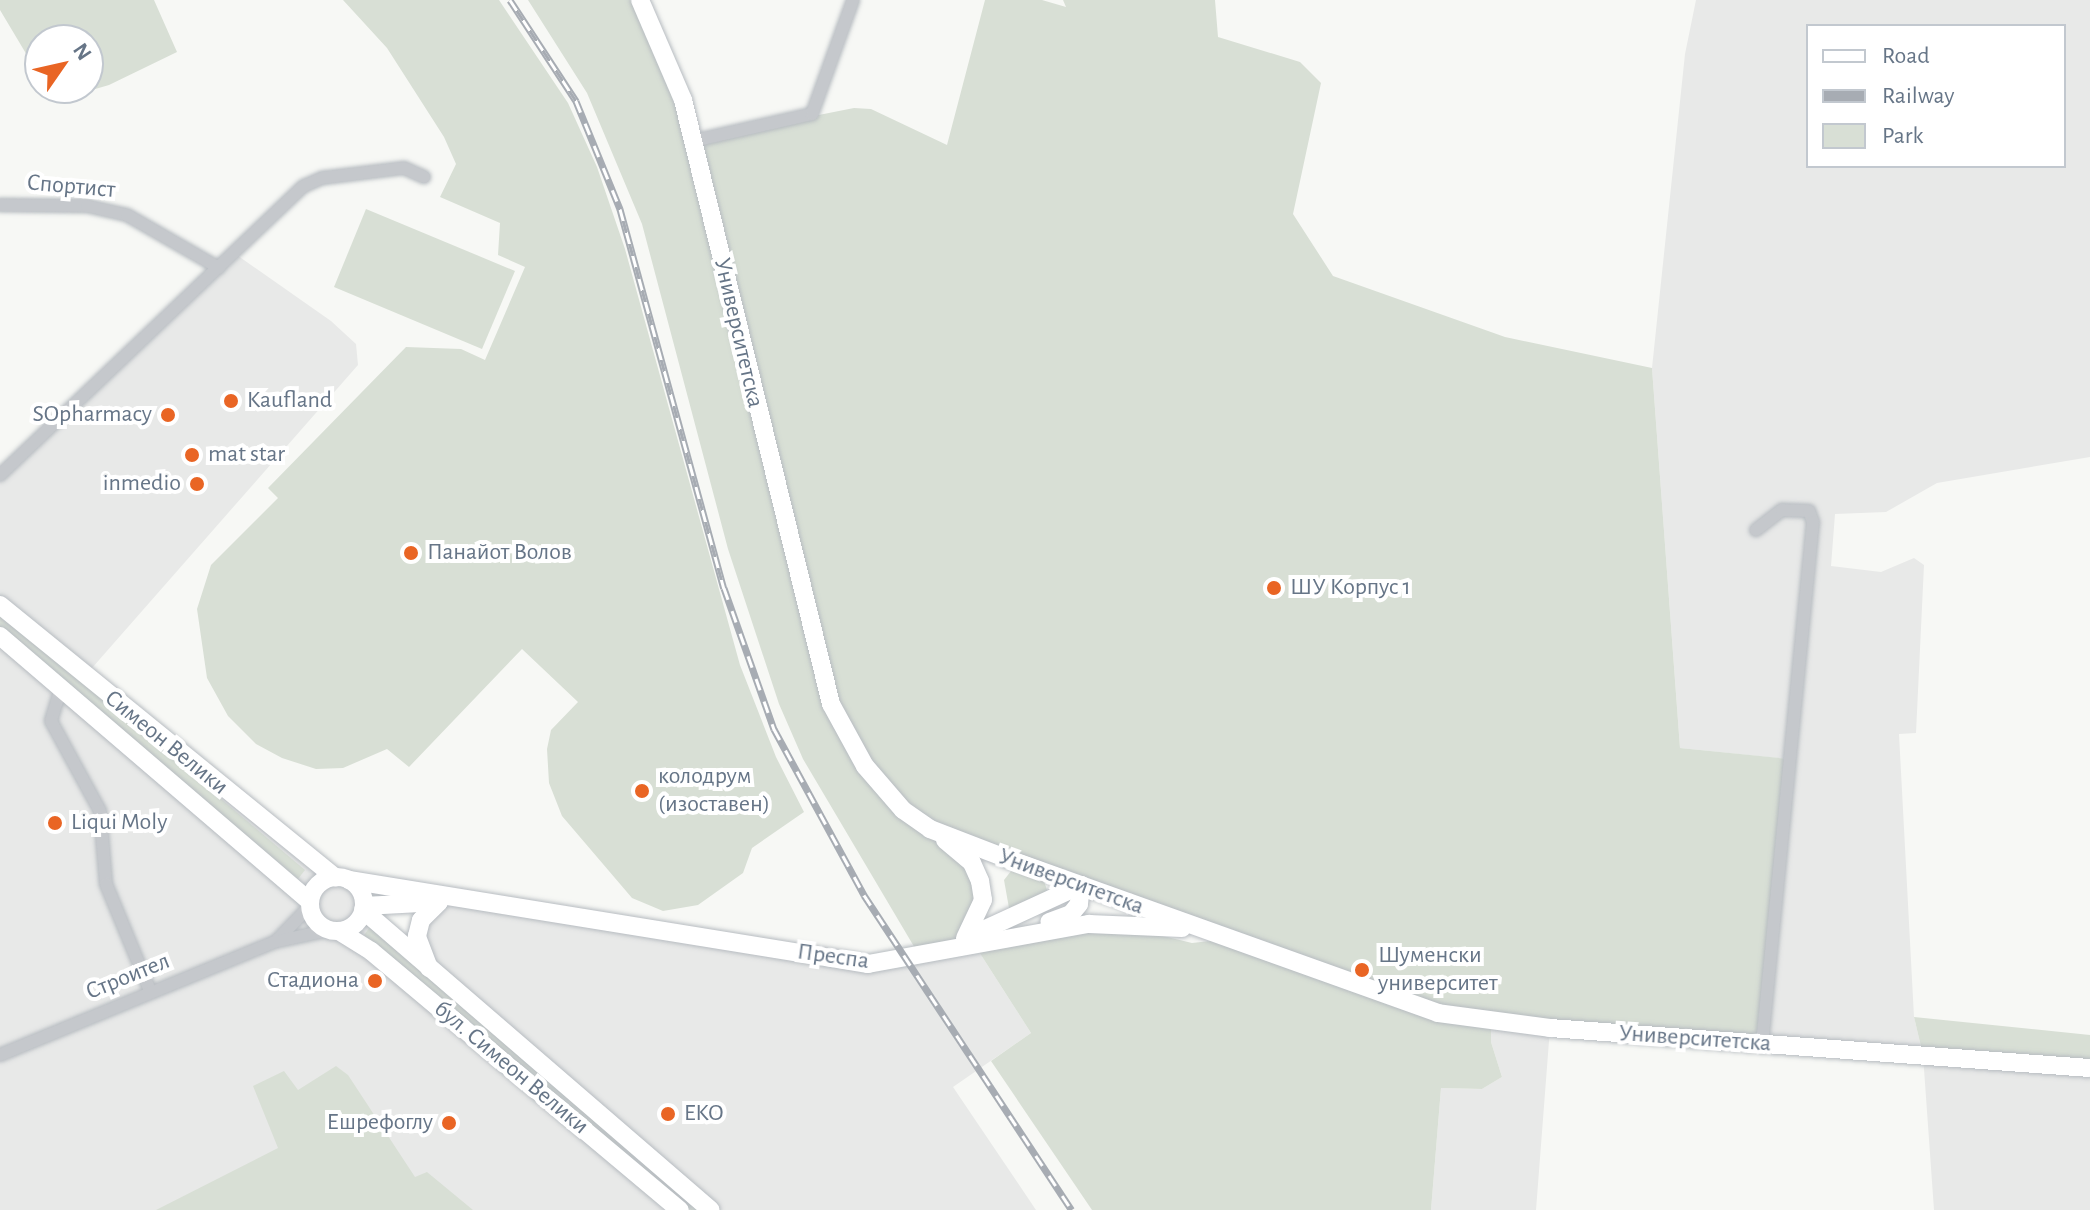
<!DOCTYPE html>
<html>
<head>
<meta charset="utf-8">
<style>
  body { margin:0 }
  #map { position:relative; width:2090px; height:1210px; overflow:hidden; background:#f7f8f5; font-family:"Alegreya Sans",sans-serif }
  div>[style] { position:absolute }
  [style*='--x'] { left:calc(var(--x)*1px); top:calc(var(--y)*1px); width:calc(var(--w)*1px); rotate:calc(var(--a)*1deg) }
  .built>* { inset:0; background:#e8e9e8 }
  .green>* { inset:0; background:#d8dfd5 }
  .roads { filter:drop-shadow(0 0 2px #b7bcc1) drop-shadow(0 0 2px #b7bcc1) }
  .street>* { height:12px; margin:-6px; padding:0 6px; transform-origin:6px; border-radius:6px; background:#c5c8cc }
  .secondary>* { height:18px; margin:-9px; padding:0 9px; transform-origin:9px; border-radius:9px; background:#fff }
  .secondary>.ring { margin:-9px; padding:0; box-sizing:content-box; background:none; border:18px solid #fff; border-radius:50% }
  .rail>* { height:7px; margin-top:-3.5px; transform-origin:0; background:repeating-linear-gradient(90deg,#fff 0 12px,#a7acb3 0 24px); box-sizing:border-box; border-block:2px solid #a7acb3 }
  .dots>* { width:22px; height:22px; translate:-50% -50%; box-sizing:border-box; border:4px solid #fff; border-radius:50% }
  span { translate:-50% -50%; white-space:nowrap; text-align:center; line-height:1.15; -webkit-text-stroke:8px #fff; paint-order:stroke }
  .street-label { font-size:24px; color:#667587 }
  .poi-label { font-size:24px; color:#667587 }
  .left { translate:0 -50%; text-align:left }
  .right { translate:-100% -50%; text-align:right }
  .legend { position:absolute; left:1806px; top:24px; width:260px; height:144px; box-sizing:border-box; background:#fff; border:2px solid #c2c8cf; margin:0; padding:10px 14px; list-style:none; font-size:24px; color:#667587 }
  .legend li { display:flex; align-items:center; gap:16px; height:40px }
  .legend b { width:40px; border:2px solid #c2c8cf }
  .north { position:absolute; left:24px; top:24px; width:80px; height:80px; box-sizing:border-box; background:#fff; border:2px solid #c2c8cf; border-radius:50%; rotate:56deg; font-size:22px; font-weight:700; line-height:32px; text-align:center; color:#667587 }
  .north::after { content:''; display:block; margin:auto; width:28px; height:36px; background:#e96524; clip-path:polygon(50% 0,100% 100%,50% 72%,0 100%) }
</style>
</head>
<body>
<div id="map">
  <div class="built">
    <div style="clip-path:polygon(evenodd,1696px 0,2090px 0,2090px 457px,1937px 483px,1886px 512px,1835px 514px,1831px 566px,1881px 572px,1914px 558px,1924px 565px,1916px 733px,1899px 734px,1914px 1017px,1923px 1055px,2090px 1068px,2090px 1210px,1934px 1210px,1923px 1055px,1762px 1044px,1788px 759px,1680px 748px,1652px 368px,1685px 54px,1696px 0,1808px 26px,2064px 26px,2064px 166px,1808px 166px,1808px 26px)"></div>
    <div style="clip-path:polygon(234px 253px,331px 321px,356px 344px,358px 365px,85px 676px,360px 891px,370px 916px,430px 972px,417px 936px,439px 902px,868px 964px,974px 944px,1031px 1033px,953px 1087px,1036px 1210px,710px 1210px,624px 1138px,680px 1210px,0 1210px,0 475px)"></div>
    <div style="clip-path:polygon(1491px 1022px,1550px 1028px,1536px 1210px,1431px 1210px,1441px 1088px,1482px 1089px,1502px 1077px,1491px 1042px)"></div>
  </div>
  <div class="green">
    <div style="clip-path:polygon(0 0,154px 0,177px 52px,109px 85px,54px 101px,47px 88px,88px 88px,88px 40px,40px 40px,40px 77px,0 10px)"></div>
    <div style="clip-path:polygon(343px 0,499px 0,568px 103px,597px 167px,625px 249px,740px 665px,776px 757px,804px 812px,752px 848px,743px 873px,698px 905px,663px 911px,632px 898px,562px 816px,549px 783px,547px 749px,551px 730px,578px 702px,522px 649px,409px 767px,387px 749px,343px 768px,316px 769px,282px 758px,256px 744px,228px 716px,207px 678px,197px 609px,211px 565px,278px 498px,268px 488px,406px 347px,461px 349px,485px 360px,525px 267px,498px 255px,500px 223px,440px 197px,456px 164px,444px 137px,387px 48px)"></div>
    <div style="clip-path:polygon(evenodd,528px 0,640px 0,692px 140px,854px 108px,871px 109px,947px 145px,985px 0,1042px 0,1066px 7px,1063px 0,1215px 0,1218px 37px,1300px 62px,1321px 83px,1293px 214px,1333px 276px,1505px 337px,1652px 368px,1680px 748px,1789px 759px,1762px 1044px,1491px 1023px,1491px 1042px,1502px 1077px,1482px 1089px,1441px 1088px,1431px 1210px,1092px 1210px,991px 1061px,1031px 1033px,974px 944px,919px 955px,803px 759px,779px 704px,728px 549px,642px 224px,587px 93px,528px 0,933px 831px,1228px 939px,1192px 943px,1114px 924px,974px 943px,980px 881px,933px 831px)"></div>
    <div style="clip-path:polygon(366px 209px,515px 271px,482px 349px,334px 287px)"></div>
    <div style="clip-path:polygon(0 612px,305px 870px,298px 879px,0 628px)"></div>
    <div style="clip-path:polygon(1015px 866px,1043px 877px,1049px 897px,1013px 911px,1009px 908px,1004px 880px)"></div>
    <div style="clip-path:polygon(370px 927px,705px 1210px,691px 1210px,364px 935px)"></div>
    <div style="clip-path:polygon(1914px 1017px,2090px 1035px,2090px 1068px,1923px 1055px)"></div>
    <div style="clip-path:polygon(336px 1066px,348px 1075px,415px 1177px,427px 1172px,473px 1210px,156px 1210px,278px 1148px,253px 1086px,284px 1071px,298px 1090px)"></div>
  </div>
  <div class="roads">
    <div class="street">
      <div style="--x:693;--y:141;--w:122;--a:-12.8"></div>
      <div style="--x:812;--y:114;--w:121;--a:-70.2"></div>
      <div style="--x:0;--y:205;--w:87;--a:0.7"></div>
      <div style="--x:87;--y:206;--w:41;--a:12.7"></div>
      <div style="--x:127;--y:215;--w:106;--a:29.9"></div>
      <div style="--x:0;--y:475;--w:419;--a:-43.6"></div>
      <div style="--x:304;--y:186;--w:20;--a:-24"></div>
      <div style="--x:322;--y:178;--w:83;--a:-7"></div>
      <div style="--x:404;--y:168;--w:22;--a:24"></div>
      <div style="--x:1756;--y:530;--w:33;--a:-38"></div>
      <div style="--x:1782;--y:510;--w:27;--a:2"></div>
      <div style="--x:1809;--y:511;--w:12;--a:70"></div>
      <div style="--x:1813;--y:522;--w:524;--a:95.58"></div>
      <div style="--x:61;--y:688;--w:34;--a:107"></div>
      <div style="--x:51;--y:721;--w:102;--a:61.4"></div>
      <div style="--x:100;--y:811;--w:73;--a:85.3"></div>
      <div style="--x:106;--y:884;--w:116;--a:67.6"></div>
      <div style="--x:277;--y:940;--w:47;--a:-45.9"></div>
      <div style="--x:0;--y:1055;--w:296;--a:-22.4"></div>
      <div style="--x:274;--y:942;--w:56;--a:-12.3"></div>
    </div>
    <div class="secondary">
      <div style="--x:640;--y:0;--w:109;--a:66.7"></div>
      <div style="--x:683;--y:100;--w:622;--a:76.23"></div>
      <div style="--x:831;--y:704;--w:71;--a:61.3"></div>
      <div style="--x:865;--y:766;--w:58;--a:49.2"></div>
      <div style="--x:903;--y:810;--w:33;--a:35"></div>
      <div style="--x:930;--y:829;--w:84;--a:21"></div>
      <div style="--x:1008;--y:859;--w:457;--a:19.7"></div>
      <div style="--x:1438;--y:1013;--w:113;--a:7.6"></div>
      <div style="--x:1550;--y:1028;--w:541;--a:4.24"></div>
      <div style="--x:0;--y:605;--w:432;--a:39.1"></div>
      <div style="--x:0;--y:636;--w:408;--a:40.6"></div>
      <div style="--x:945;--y:840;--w:35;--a:40"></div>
      <div style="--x:972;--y:863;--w:20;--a:66"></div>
      <div style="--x:980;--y:881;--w:19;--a:81"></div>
      <div style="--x:983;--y:900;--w:42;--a:115.3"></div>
      <div class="ring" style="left:310px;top:877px;width:36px;height:36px"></div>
      <div style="--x:349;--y:880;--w:526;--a:9.19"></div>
      <div style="--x:868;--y:964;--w:225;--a:-10.3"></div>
      <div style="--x:1089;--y:924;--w:93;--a:2.5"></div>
      <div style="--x:364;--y:906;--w:75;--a:-3.1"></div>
      <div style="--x:363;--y:910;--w:459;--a:40.8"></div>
      <div style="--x:339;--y:931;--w:38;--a:32"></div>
      <div style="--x:371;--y:951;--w:403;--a:40"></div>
      <div style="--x:966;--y:938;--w:127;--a:-24.7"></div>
      <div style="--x:1081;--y:885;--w:19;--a:96"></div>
      <div style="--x:1079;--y:904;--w:13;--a:129"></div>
      <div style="--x:1071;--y:914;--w:23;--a:160"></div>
      <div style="--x:429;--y:968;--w:34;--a:-111"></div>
      <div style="--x:417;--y:936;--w:16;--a:-76"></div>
      <div style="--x:421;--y:920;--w:25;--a:-45"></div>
    </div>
  </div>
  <div class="rail">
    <div style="--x:510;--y:0;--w:121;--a:56.8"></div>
    <div style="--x:576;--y:101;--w:117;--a:67.8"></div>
    <div style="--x:620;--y:209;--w:393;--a:74.7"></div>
    <div style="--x:724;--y:588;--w:150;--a:70.5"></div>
    <div style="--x:774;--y:729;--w:189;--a:61.5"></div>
    <div style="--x:864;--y:895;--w:377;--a:56.6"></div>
  </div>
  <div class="dots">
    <div style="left:231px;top:401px;background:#e96524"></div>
    <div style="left:168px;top:415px;background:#e96524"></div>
    <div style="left:192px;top:455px;background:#e96524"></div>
    <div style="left:197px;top:484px;background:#e96524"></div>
    <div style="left:411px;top:553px;background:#e96524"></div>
    <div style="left:1274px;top:588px;background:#e96524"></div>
    <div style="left:642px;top:791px;background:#e96524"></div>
    <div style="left:55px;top:823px;background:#e96524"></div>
    <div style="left:1362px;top:970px;background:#e96524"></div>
    <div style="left:375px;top:981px;background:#e96524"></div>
    <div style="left:668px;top:1114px;background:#e96524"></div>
    <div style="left:449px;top:1123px;background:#e96524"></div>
  </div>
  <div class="street-label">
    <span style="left:71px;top:187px;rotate:5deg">Спортист</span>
    <span style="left:738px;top:333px;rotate:77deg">Университетска</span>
    <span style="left:166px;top:743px;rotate:39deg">Симеон Велики</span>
    <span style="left:1071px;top:882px;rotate:20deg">Университетска</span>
    <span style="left:833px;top:957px;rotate:8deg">Преспа</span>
    <span style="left:128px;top:977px;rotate:-22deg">Строител</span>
    <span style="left:1695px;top:1039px;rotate:4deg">Университетска</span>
    <span style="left:511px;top:1068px;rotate:40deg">бул. Симеон Велики</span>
  </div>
  <div class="poi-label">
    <span class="left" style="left:247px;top:401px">Kaufland</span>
    <span class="right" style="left:152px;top:415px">SOpharmacy</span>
    <span class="left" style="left:208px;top:455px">mat star</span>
    <span class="right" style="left:181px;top:484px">inmedio</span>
    <span class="left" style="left:427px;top:553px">Панайот Волов</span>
    <span class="left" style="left:1290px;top:588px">ШУ Корпус 1</span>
    <span class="left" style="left:658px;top:791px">колодрум<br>(изоставен)</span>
    <span class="left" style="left:71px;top:823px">Liqui Moly</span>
    <span class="left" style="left:1378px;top:970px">Шуменски<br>университет</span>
    <span class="right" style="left:359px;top:981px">Стадиона</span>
    <span class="left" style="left:684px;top:1114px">EKO</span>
    <span class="right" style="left:433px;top:1123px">Ешрефоглу</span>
  </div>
  <ul class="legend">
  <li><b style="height:10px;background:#fff"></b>Road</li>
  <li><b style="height:10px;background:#a7acb3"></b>Railway</li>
  <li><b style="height:22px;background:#d8dfd5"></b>Park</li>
  </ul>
  <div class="north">N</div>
</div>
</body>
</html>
